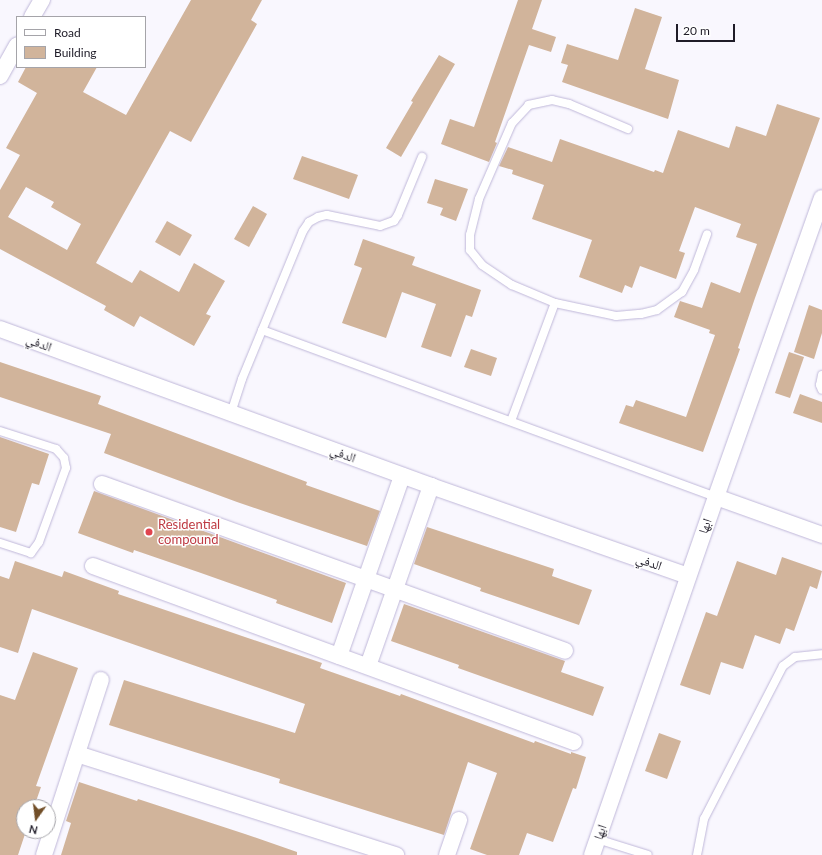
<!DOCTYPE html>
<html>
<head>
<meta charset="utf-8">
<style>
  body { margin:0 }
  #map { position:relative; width:822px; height:855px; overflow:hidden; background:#f9f7fe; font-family:Lato,"Noto Naskh Arabic",sans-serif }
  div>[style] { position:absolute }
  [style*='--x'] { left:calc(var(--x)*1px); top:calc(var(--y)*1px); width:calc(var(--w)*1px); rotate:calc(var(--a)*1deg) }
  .building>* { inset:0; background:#d1b49b }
  .roads { filter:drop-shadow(0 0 1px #bfb7d9) drop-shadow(0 0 1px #bfb7d9) }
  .service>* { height:8px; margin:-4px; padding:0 4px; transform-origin:4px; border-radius:4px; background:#fff }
  .minor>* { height:16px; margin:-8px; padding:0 8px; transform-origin:8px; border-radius:8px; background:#fff }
  .dots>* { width:11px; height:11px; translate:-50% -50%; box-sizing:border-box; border:2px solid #fff; border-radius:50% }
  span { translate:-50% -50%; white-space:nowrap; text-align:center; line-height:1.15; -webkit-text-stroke:3px #fff; paint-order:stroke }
  .street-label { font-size:13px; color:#1f1c28 }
  .health-label { font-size:13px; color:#be3a42 }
  .left { translate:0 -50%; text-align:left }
  .legend { position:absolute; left:16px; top:16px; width:130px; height:52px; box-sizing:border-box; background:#fff; border:1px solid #a5a4a9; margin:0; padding:5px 7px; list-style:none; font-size:12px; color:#1f1c28 }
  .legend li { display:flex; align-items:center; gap:8px; height:20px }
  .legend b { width:20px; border:1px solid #a5a4a9 }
  .north { position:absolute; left:16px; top:799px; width:40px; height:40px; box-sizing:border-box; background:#fff; border:1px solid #a5a4a9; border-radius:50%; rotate:194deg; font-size:11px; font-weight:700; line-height:16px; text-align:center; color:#1f1c28 }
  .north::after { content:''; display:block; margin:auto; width:14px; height:18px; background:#724f28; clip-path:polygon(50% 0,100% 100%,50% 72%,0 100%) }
  .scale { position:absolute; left:676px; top:24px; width:59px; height:18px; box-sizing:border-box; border:2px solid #1f1c28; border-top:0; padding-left:5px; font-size:12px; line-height:14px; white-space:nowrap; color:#1f1c28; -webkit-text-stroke:3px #fff; paint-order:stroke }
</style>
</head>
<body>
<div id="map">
  <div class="building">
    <div style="clip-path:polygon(evenodd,191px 0,262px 0,251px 20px,257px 24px,191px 142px,170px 131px,96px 263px,132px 283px,140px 270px,179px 292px,194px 263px,225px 281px,206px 314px,211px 316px,194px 346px,140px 316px,134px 327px,104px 310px,106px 306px,0 249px,0 190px,20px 155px,6px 148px,37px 93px,18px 82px,26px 67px,97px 67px,83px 92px,126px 115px,191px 0,26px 187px,54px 202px,51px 207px,81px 224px,67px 250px,8px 217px,26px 187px)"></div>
    <div style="clip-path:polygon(518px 0,542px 0,532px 29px,556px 37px,551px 52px,529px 45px,495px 142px,497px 143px,489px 162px,441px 144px,450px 119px,474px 127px)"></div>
    <div style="clip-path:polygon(635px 8px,662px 17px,645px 69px,679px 80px,668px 119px,562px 82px,568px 65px,561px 63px,567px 44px,618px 60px)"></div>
    <div style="clip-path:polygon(439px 55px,455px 64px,401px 157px,386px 148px,413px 102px,411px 101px)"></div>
    <div style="clip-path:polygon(777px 104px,820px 118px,755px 298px,738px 348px,740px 349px,703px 452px,619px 423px,626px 405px,633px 407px,636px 400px,686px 417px,715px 335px,709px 333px,710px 330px,674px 317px,680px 301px,702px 308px,711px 282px,740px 293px,757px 244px,736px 237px,741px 224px,695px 207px,679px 251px,685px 253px,676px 279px,640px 266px,632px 288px,625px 285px,622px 293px,579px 277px,592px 240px,532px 219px,544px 185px,512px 174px,513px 170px,499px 166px,508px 147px,552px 162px,560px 139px,654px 172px,655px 170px,663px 173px,678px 130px,729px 148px,736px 126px,766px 136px)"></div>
    <div style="clip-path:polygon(302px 156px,358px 175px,349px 199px,293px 179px)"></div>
    <div style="clip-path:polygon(435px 179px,468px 189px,456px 221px,440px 215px,443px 208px,427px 203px)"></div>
    <div style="clip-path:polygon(253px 206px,267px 214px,249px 247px,234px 239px)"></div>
    <div style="clip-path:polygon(167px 221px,192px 235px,180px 256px,155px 242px)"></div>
    <div style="clip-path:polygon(363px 239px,415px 257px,412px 265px,481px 290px,472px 317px,466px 315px,451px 357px,421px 347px,436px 304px,402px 292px,386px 338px,342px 323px,362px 268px,354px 265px)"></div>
    <div style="clip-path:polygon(809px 305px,822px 310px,822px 333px,814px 359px,794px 352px)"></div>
    <div style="clip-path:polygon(471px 349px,497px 358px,491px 376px,464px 367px)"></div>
    <div style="clip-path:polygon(789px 352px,804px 357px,790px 398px,775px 393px)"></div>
    <div style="clip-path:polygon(0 362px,101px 396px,98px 404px,307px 482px,306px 485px,380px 511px,367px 546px,237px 502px,104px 453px,111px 434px,0 397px)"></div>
    <div style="clip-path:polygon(800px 394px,822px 402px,822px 423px,793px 413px)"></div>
    <div style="clip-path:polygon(0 437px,49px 454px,39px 485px,32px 483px,16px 532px,0 527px)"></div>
    <div style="clip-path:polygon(94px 491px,346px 583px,332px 623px,276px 603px,277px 600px,201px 573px,134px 550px,133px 553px,78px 533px)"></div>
    <div style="clip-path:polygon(427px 527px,554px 569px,552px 576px,592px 590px,579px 625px,480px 591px,481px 588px,414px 564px)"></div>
    <div style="clip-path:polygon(782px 557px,822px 571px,817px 589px,810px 586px,794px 631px,786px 628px,780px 644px,755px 635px,743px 669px,721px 662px,710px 695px,680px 685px,706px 612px,717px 616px,737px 561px,776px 575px)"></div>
    <div style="clip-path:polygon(15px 561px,62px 577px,64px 571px,119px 591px,118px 594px,322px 663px,320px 668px,400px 696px,401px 694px,534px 743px,535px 741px,571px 754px,571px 752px,586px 757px,576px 789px,573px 788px,553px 842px,527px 833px,519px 855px,487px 855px,470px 849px,497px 773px,468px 762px,444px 835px,279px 783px,280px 779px,109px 725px,124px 680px,295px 733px,305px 704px,32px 609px,18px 653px,0 647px,0 576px,9px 579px)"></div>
    <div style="clip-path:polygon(404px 604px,565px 661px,561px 672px,604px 687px,593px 716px,458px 668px,459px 665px,391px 641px)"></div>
    <div style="clip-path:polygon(33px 652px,78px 668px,36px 786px,41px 787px,34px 807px,24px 807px,24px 831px,26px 831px,18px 855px,0 855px,0 695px,15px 700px)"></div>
    <div style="clip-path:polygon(659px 733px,681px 741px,667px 779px,645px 771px)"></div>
    <div style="clip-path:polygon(79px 782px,137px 801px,138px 799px,245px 834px,297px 852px,297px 855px,61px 855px,71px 823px,66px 821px)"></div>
  </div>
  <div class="roads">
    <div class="service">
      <div style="--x:628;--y:129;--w:64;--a:-157"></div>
      <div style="--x:569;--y:104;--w:17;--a:-167"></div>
      <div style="--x:552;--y:100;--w:24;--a:168"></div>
      <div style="--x:529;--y:105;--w:25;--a:133"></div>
      <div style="--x:512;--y:123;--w:83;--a:113.5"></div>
      <div style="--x:479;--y:199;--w:37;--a:104"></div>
      <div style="--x:470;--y:235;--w:15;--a:90"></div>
      <div style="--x:470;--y:250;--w:19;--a:51"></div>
      <div style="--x:482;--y:265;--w:36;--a:34"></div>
      <div style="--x:512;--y:285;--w:47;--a:22.7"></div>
      <div style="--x:555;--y:303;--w:62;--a:12"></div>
      <div style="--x:616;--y:316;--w:25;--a:-5"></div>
      <div style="--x:641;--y:314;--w:16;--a:-14"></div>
      <div style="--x:657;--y:310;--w:31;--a:-36"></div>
      <div style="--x:682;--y:292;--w:25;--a:-61"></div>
      <div style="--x:694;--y:270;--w:38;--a:-70"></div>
      <div style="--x:262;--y:330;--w:484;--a:20.2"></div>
      <div style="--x:822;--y:375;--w:10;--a:101"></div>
      <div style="--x:820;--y:385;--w:5;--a:68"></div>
      <div style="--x:231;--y:413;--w:36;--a:-72"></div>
      <div style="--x:242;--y:379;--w:160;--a:-67.6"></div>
      <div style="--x:303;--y:231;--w:11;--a:-56"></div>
      <div style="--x:309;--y:222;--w:10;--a:-29"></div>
      <div style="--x:318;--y:217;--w:9;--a:-13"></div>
      <div style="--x:327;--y:215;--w:54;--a:11.7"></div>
      <div style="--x:380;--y:226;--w:15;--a:-20"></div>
      <div style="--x:394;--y:221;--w:7;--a:-56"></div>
      <div style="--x:398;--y:215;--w:63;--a:-67.5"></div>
      <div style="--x:511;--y:421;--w:126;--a:-69.6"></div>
      <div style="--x:0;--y:431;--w:59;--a:17.8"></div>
      <div style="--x:56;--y:449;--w:12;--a:48"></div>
      <div style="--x:64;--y:458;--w:10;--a:79"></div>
      <div style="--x:66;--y:468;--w:79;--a:110"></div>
      <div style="--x:39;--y:542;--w:14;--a:126"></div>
      <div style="--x:31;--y:553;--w:33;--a:-162"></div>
      <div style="--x:597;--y:839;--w:53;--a:17.4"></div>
      <div style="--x:697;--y:855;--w:37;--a:-79"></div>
      <div style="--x:704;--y:819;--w:172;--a:-62.7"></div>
      <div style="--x:783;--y:666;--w:15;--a:-37"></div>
      <div style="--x:795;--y:657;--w:27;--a:-6"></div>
    </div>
    <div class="minor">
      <div style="--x:32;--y:17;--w:20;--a:-60"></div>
      <div style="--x:0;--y:76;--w:35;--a:-61"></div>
      <div style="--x:0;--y:329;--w:459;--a:20"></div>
      <div style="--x:431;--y:486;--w:272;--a:19.3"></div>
      <div style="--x:102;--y:484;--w:492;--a:19.8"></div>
      <div style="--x:716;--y:497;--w:113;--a:19.7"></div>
      <div style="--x:93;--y:566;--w:512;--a:20.1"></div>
      <div style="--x:339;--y:656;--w:191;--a:-70.7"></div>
      <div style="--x:368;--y:666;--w:191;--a:-70.7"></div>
      <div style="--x:77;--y:754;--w:335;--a:17.6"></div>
      <div style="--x:44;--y:855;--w:184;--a:-72"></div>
      <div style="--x:447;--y:855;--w:37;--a:-71"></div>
      <div style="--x:592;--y:855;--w:379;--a:-70.9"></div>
      <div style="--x:716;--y:497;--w:317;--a:-70.5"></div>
    </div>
  </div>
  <div class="dots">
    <div style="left:149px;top:532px;background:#e0444e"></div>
  </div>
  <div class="street-label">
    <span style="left:39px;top:343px;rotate:20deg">الدفي</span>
    <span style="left:343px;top:454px;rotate:20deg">الدفي</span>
    <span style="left:705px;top:526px;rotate:-71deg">ابها</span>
    <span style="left:649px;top:562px;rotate:19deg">الدفي</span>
    <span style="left:600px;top:832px;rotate:-71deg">ابها</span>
  </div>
  <div class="health-label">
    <span class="left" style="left:158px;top:532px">Residential<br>compound</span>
  </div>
  <ul class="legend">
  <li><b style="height:5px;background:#fff"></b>Road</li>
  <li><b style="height:11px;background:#d1b49b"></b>Building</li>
  </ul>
  <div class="north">N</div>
  <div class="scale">20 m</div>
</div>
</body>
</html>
